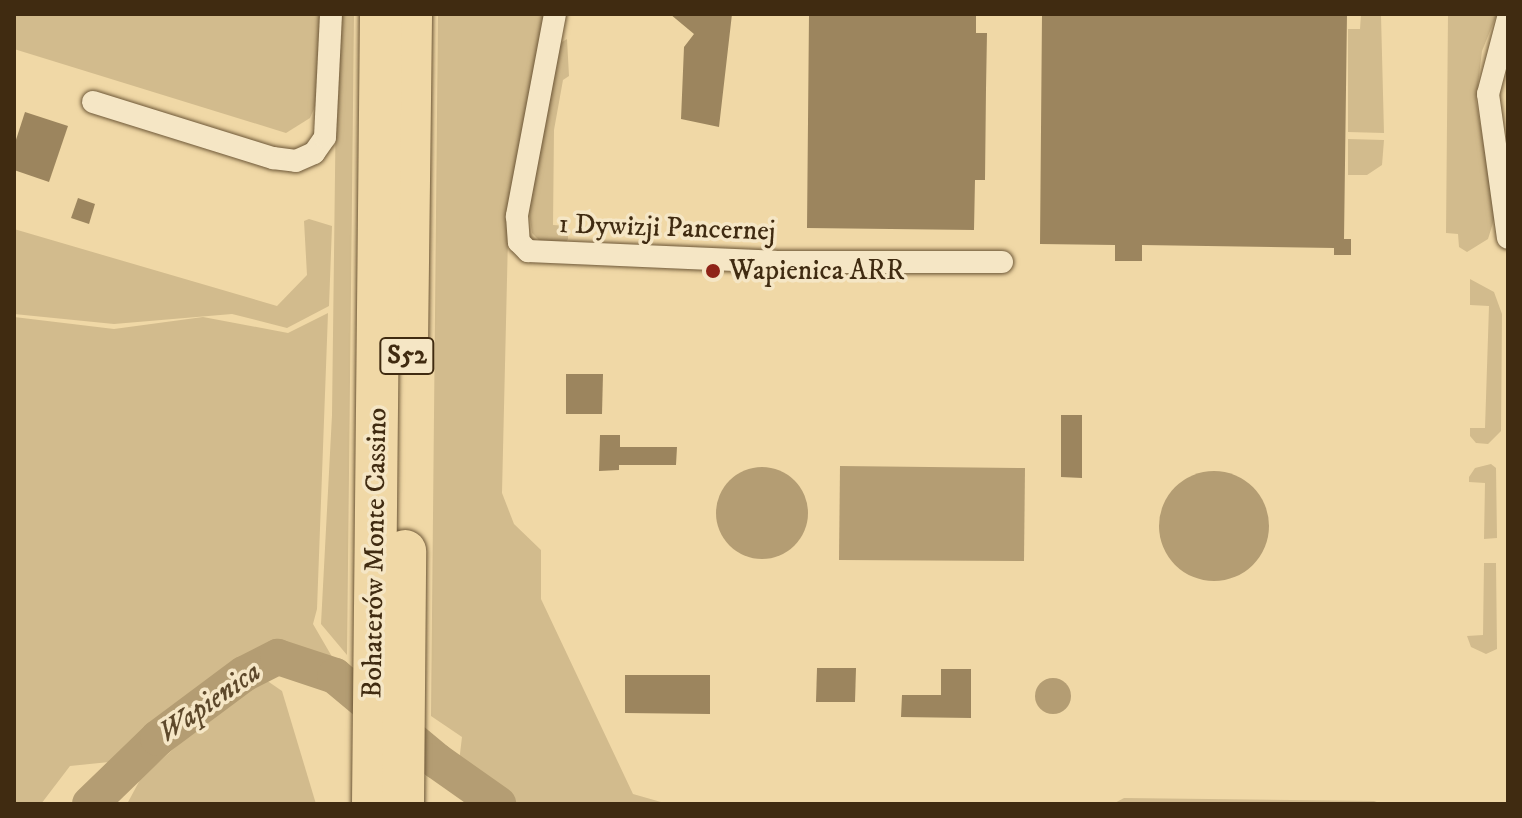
<!DOCTYPE html>
<html>
<head>
<meta charset="utf-8">
<style>
  body { margin:0 }
  #map { position:relative; width:1522px; height:818px; overflow:hidden; background:#f0d8a6; font-family:"IM FELL DW Pica",serif }
  div>[style] { position:absolute }
  [style*='--x'] { left:calc(var(--x)*1px); top:calc(var(--y)*1px); width:calc(var(--w)*1px); rotate:calc(var(--a)*1deg) }
  .green>* { inset:0; background:#d2bb8d }
  .water>* { inset:0; background:#b49d73 }
  .round { border-radius:50% }
  .river>* { height:36px; margin:-18px; padding:0 18px; transform-origin:18px; border-radius:18px; background:#b49d73 }
  .building>* { inset:0; background:#9c855e }
  .roads { filter:drop-shadow(0 0 2px #6c5636) drop-shadow(0 0 2px #6c5636) }
  .street>* { height:22px; margin:-11px; padding:0 11px; transform-origin:11px; border-radius:11px; background:#f5e6c5 }
  .highway>* { height:42px; margin:-21px; padding:0 21px; transform-origin:21px; border-radius:21px; background:#f0d8a6 }
  .dots>* { width:22px; height:22px; translate:-50% -50%; box-sizing:border-box; border:4px solid #f5e6c5; border-radius:50% }
  span { translate:-50% -50%; white-space:nowrap; text-align:center; line-height:1.15; -webkit-text-stroke:7px #f5e6c5; paint-order:stroke }
  .shield-label span { padding:2px 6px; background:#f5e6c5; border:2px solid; border-radius:6px; -webkit-text-stroke-width:0 }
  .shield-label { font-size:26px; color:#402b11; font-weight:700 }
  .street-label { font-size:28px; color:#402b11 }
  .poi-label { font-size:28px; color:#402b11 }
  .left { translate:0 -50%; text-align:left }
  .water-label { font-size:30px; color:#5d482a; font-style:italic }
  .frame { position:absolute; inset:0; border:16px solid #402b11; pointer-events:none }
</style>
</head>
<body>
<div id="map">
  <div class="green">
    <div style="clip-path:polygon(14px 14px,326px 14px,316px 104px,310px 118px,286px 133px,14px 49px)"></div>
    <div style="clip-path:polygon(337px 14px,354px 14px,347px 655px,321px 624px,332px 415px)"></div>
    <div style="clip-path:polygon(438px 14px,545px 14px,508px 237px,502px 493px,514px 524px,541px 550px,541px 599px,633px 794px,668px 804px,519px 804px,459px 762px,462px 737px,431px 716px)"></div>
    <div style="clip-path:polygon(1361px 14px,1381px 15px,1384px 133px,1348px 132px,1348px 29px,1360px 29px)"></div>
    <div style="clip-path:polygon(1448px 14px,1497px 14px,1482px 51px,1476px 101px,1496px 213px,1488px 239px,1467px 252px,1459px 247px,1458px 234px,1446px 233px)"></div>
    <div style="clip-path:polygon(567px 39px,569px 76px,563px 80px,554px 130px,553px 225px,568px 226px,568px 239px,565px 244px,542px 243px,532px 233px,529px 211px,559px 44px)"></div>
    <div style="clip-path:polygon(1348px 139px,1384px 140px,1382px 165px,1367px 175px,1348px 175px)"></div>
    <div style="clip-path:polygon(309px 219px,332px 226px,329px 306px,287px 328px,232px 314px,114px 324px,14px 314px,14px 229px,277px 306px,307px 275px,304px 221px)"></div>
    <div style="clip-path:polygon(1470px 279px,1494px 292px,1502px 314px,1501px 431px,1488px 444px,1476px 443px,1470px 436px,1470px 428px,1485px 428px,1489px 306px,1470px 305px)"></div>
    <div style="clip-path:polygon(328px 313px,317px 609px,313px 624px,338px 667px,296px 649px,268px 651px,231px 673px,119px 761px,70px 766px,41px 804px,14px 804px,14px 317px,114px 329px,203px 317px,288px 333px)"></div>
    <div style="clip-path:polygon(1491px 464px,1496px 468px,1497px 538px,1484px 539px,1485px 483px,1469px 482px,1469px 477px,1475px 468px)"></div>
    <div style="clip-path:polygon(1484px 563px,1496px 563px,1497px 649px,1486px 654px,1471px 647px,1467px 636px,1483px 635px)"></div>
    <div style="clip-path:polygon(266px 680px,282px 691px,316px 804px,127px 804px,141px 778px,208px 718px)"></div>
    <div style="clip-path:polygon(1124px 798px,1374px 801px,1382px 804px,1113px 804px)"></div>
  </div>
  <div class="water">
    <div style="clip-path:polygon(840px 466px,1025px 468px,1024px 561px,839px 560px)"></div>
    <div class="round" style="left:716px;top:467px;width:92px;height:92px"></div>
    <div class="round" style="left:1159px;top:471px;width:110px;height:110px"></div>
    <div class="round" style="left:1035px;top:678px;width:36px;height:36px"></div>
  </div>
  <div class="river">
    <div style="--x:90;--y:804;--w:95;--a:-44.1"></div>
    <div style="--x:158;--y:738;--w:107;--a:-36.7"></div>
    <div style="--x:244;--y:674;--w:38;--a:-27"></div>
    <div style="--x:278;--y:657;--w:60;--a:18.4"></div>
    <div style="--x:335;--y:676;--w:133;--a:39.8"></div>
    <div style="--x:437;--y:761;--w:75;--a:35.2"></div>
  </div>
  <div class="building">
    <div style="clip-path:polygon(670px 14px,732px 14px,719px 127px,681px 119px,684px 47px,694px 34px)"></div>
    <div style="clip-path:polygon(809px 14px,976px 14px,976px 33px,987px 33px,986px 89px,985px 180px,975px 180px,974px 230px,807px 228px)"></div>
    <div style="clip-path:polygon(1042px 14px,1347px 14px,1344px 239px,1351px 239px,1351px 255px,1334px 255px,1334px 248px,1142px 245px,1142px 261px,1115px 261px,1115px 245px,1040px 244px)"></div>
    <div style="clip-path:polygon(25px 112px,68px 126px,49px 182px,14px 170px,14px 146px)"></div>
    <div style="clip-path:polygon(78px 198px,95px 204px,89px 224px,71px 218px)"></div>
    <div style="clip-path:polygon(566px 374px,603px 374px,602px 414px,566px 414px)"></div>
    <div style="clip-path:polygon(1061px 415px,1082px 415px,1082px 478px,1061px 477px)"></div>
    <div style="clip-path:polygon(600px 435px,620px 435px,620px 447px,677px 447px,676px 465px,619px 465px,619px 470px,599px 471px)"></div>
    <div style="clip-path:polygon(817px 668px,856px 668px,855px 702px,816px 702px)"></div>
    <div style="clip-path:polygon(941px 669px,971px 669px,971px 718px,901px 717px,902px 695px,941px 695px)"></div>
    <div style="clip-path:polygon(625px 675px,710px 675px,710px 714px,625px 713px)"></div>
  </div>
  <div class="roads">
    <div class="street">
      <div style="--x:555;--y:14;--w:206;--a:100.7"></div>
      <div style="--x:517;--y:216;--w:26;--a:86"></div>
      <div style="--x:519;--y:242;--w:13;--a:45"></div>
      <div style="--x:528;--y:251;--w:247;--a:2.5"></div>
      <div style="--x:775;--y:262;--w:227;--a:0"></div>
      <div style="--x:1508;--y:18;--w:79;--a:104.7"></div>
      <div style="--x:1488;--y:94;--w:145;--a:82.1"></div>
      <div style="--x:93;--y:102;--w:189;--a:17.3"></div>
      <div style="--x:273;--y:158;--w:23;--a:7"></div>
      <div style="--x:296;--y:161;--w:20;--a:-24"></div>
      <div style="--x:314;--y:153;--w:19;--a:-55"></div>
      <div style="--x:325;--y:137;--w:123;--a:-87.2"></div>
    </div>
    <div class="highway">
      <div style="--x:407;--y:345;--w:331;--a:-89.3"></div>
      <div style="--x:373;--y:804;--w:790;--a:-89.42"></div>
      <div style="--x:403;--y:804;--w:253;--a:-89.5"></div>
    </div>
  </div>
  <div class="dots">
    <div style="left:713px;top:271px;background:#8f2418"></div>
  </div>
  <div class="shield-label">
    <span style="left:407px;top:356px">S52</span>
  </div>
  <div class="street-label">
    <span style="left:667px;top:228px;rotate:2deg">1 Dywizji Pancernej</span>
    <span style="left:375px;top:553px;rotate:-89deg">Bohaterów Monte Cassino</span>
  </div>
  <div class="poi-label">
    <span class="left" style="left:729px;top:271px">Wapienica ARR</span>
  </div>
  <div class="water-label">
    <span style="left:210px;top:703px;rotate:-35deg">Wapienica</span>
  </div>
  <div class="frame"></div>
</div>
</body>
</html>
